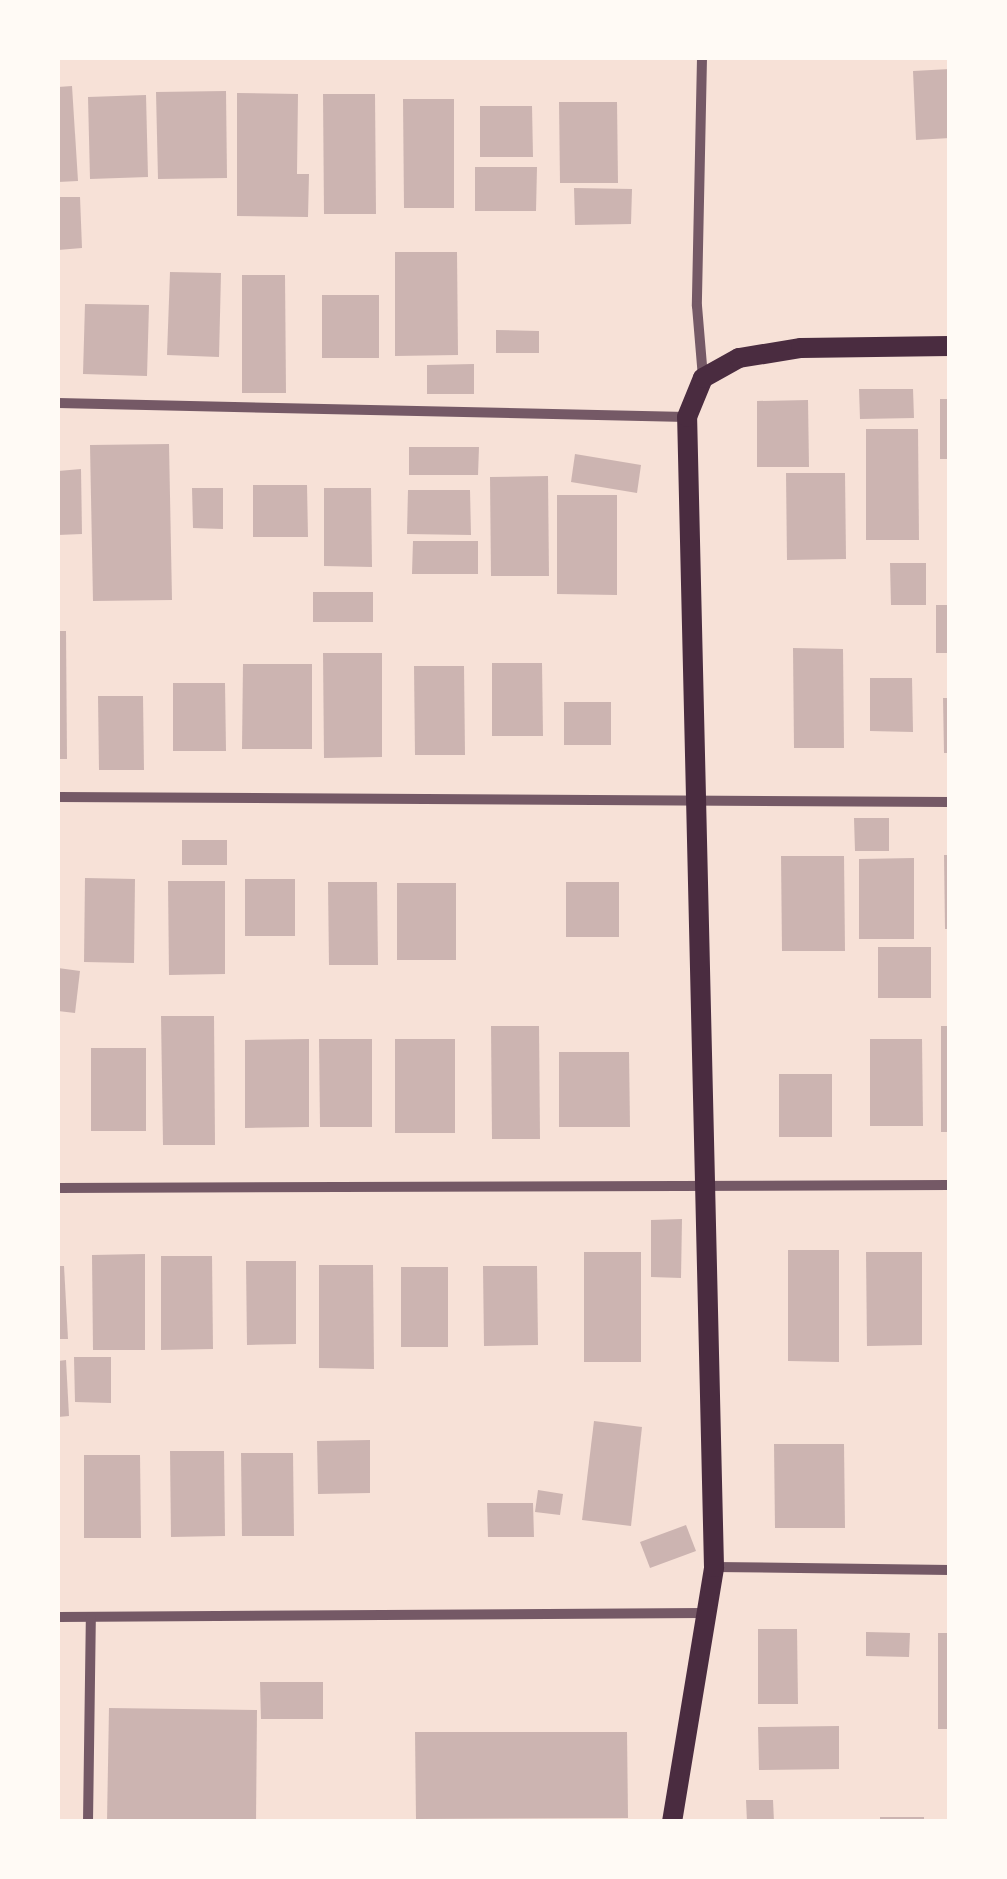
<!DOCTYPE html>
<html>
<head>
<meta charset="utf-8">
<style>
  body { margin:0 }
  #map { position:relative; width:1007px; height:1879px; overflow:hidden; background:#f7e1d7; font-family:Quicksand,sans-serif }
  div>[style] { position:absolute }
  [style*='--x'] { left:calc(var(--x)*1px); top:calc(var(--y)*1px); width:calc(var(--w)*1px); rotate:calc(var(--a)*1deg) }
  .building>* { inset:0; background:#ccb4b1 }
  .minor>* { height:10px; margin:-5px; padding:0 5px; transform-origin:5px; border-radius:5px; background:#755966 }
  .secondary>* { height:20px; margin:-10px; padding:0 10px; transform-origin:10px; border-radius:10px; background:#4a2c40 }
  span { translate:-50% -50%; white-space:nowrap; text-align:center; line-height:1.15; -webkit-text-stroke:10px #fffaf5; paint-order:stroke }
  .frame { position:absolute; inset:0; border:60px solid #fffaf5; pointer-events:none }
</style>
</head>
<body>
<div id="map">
  <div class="building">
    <div style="clip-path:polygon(950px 69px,950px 138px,916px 140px,913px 71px)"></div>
    <div style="clip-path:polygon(72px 86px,78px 181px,58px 182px,58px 87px)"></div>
    <div style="clip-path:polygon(226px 91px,227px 178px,158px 179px,156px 92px)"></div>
    <div style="clip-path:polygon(237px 93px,298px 94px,297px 174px,309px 174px,308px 217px,237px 216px)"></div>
    <div style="clip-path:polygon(323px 94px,375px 94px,376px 214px,324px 214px)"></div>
    <div style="clip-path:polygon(146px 95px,148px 177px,90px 179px,88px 97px)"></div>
    <div style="clip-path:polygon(403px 99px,454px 99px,454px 208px,404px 208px)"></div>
    <div style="clip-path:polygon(559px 102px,617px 102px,618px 183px,560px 183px)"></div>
    <div style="clip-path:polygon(480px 106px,532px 106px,533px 157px,480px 157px)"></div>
    <div style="clip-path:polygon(475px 167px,537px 167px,536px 211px,475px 211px)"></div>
    <div style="clip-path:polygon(574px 188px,632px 189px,631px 224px,575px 225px)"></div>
    <div style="clip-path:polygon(58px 197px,80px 197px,82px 248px,58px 250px)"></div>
    <div style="clip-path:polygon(395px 252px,457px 252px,458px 355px,395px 356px)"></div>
    <div style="clip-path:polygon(170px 272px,221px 273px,219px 357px,167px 355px)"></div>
    <div style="clip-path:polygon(242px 275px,285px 275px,286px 393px,242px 393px)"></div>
    <div style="clip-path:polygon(322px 295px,379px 295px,379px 358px,322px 358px)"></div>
    <div style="clip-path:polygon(85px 304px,149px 305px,147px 376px,83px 374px)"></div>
    <div style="clip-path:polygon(496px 330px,539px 331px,539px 353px,496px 353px)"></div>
    <div style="clip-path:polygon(474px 364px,474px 394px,427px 394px,427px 365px)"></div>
    <div style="clip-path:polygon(859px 389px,913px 389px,914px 418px,860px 419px)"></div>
    <div style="clip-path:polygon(940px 399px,950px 399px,950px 459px,940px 459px)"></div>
    <div style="clip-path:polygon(808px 400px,809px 467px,757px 467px,757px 401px)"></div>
    <div style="clip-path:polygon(866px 429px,918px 429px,919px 540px,866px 540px)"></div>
    <div style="clip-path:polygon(169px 444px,172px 600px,93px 601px,90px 445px)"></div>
    <div style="clip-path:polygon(409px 447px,479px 447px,478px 475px,409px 475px)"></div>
    <div style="clip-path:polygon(575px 454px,641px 465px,637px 493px,571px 482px)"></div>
    <div style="clip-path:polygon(81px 469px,82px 534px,58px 535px,58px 471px)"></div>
    <div style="clip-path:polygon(786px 473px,845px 473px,846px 559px,787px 560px)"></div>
    <div style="clip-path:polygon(548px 476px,549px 576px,491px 576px,490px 477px)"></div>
    <div style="clip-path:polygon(253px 485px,307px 485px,308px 537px,253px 537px)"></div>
    <div style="clip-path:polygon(192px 488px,223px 488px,223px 529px,193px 528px)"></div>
    <div style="clip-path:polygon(324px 488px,371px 488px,372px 567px,324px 566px)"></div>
    <div style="clip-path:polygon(408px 490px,470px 490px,471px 535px,407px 534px)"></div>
    <div style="clip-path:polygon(557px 495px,617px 495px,617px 595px,557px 594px)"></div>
    <div style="clip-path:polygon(413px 541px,478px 541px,478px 574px,412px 574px)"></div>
    <div style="clip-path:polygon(890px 563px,926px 563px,926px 605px,891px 605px)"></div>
    <div style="clip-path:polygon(313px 592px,373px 592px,373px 622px,313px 622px)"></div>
    <div style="clip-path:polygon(936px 605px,950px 605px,950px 653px,936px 653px)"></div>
    <div style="clip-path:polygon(58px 631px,66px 631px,67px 759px,58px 759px)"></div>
    <div style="clip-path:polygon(793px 648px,843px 649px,844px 748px,794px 748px)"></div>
    <div style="clip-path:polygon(323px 653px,382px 653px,382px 757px,324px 758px)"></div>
    <div style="clip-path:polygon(492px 663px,542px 663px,543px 736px,492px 736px)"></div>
    <div style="clip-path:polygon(243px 664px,312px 664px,312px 749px,242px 749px)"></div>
    <div style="clip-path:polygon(414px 666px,464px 666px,465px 755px,415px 755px)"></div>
    <div style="clip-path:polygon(870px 678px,912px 678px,913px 732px,870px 731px)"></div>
    <div style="clip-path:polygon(173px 683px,225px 683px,226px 751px,173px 751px)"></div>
    <div style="clip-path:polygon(98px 696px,143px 696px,144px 770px,99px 770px)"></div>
    <div style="clip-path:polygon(943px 698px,950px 698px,950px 753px,944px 753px)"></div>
    <div style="clip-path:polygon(564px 702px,611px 702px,611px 745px,564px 745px)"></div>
    <div style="clip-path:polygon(854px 818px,889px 818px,889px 851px,855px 851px)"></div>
    <div style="clip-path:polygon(182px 840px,227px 840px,227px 865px,182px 865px)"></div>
    <div style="clip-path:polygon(944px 855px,950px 855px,950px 929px,945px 929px)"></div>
    <div style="clip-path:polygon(781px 856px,844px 856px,845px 951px,782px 951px)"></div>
    <div style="clip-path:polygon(914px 858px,914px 939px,859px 939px,859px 859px)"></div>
    <div style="clip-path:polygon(85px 878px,135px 879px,134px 963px,84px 962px)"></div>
    <div style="clip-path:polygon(245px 879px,295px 879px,295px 936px,245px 936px)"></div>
    <div style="clip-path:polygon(168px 881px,225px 881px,225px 974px,169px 975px)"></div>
    <div style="clip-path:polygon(328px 882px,377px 882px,378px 965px,329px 965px)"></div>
    <div style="clip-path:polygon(566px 882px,619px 882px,619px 937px,566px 937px)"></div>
    <div style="clip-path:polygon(397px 883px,456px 883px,456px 960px,397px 960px)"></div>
    <div style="clip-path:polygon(878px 947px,931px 947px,931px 998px,878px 998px)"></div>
    <div style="clip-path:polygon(58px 968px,80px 971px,75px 1013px,58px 1011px)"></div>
    <div style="clip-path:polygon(161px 1016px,214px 1016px,215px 1145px,163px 1145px)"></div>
    <div style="clip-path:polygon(491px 1026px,539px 1026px,540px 1139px,492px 1139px)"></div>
    <div style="clip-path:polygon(941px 1026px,950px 1026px,950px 1132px,941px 1132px)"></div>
    <div style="clip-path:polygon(309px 1039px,309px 1127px,245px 1128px,245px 1040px)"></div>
    <div style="clip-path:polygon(319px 1039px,372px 1039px,372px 1127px,320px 1127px)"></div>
    <div style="clip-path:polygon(395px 1039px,455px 1039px,455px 1133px,395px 1133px)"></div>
    <div style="clip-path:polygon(870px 1039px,922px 1039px,923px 1126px,870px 1126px)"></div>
    <div style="clip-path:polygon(91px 1048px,146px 1048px,146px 1131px,91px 1131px)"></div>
    <div style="clip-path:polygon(559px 1052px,629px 1052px,630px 1127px,559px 1127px)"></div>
    <div style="clip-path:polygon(779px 1074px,832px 1074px,832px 1137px,779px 1137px)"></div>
    <div style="clip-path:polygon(682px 1219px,681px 1278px,651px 1277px,651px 1220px)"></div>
    <div style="clip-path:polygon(788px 1250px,839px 1250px,839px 1362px,788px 1361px)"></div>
    <div style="clip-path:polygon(584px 1252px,641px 1252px,641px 1362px,584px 1362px)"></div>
    <div style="clip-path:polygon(866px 1252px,922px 1252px,922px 1345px,867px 1346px)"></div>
    <div style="clip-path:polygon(145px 1254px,145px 1350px,93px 1350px,92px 1255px)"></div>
    <div style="clip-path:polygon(161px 1256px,212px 1256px,213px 1349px,161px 1350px)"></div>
    <div style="clip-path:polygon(246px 1261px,296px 1261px,296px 1344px,247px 1345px)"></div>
    <div style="clip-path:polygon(319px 1265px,373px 1265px,374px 1369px,319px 1368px)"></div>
    <div style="clip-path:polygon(58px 1266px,64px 1266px,68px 1339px,58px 1339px)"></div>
    <div style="clip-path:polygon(483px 1266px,537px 1266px,538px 1345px,484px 1346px)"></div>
    <div style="clip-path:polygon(401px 1267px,448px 1267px,448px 1347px,401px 1347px)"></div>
    <div style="clip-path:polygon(74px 1357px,111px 1357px,111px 1403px,75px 1402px)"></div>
    <div style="clip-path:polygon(66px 1360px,69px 1416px,58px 1417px,58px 1361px)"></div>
    <div style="clip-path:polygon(594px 1421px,642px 1427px,631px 1526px,582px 1520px)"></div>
    <div style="clip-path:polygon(370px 1440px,370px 1493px,318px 1494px,317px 1441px)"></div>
    <div style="clip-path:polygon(774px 1444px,844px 1444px,845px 1528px,775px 1528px)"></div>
    <div style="clip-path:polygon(170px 1451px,224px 1451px,225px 1536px,171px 1537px)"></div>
    <div style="clip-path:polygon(241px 1453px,293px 1453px,294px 1536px,242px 1536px)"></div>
    <div style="clip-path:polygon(84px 1455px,140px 1455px,141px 1538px,84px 1538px)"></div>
    <div style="clip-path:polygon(538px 1490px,563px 1494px,560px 1515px,535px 1512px)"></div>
    <div style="clip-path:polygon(487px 1503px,533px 1503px,534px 1537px,488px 1537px)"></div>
    <div style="clip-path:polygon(686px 1525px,696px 1551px,650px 1568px,640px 1542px)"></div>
    <div style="clip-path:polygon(758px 1629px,797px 1629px,798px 1704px,758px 1704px)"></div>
    <div style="clip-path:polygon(866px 1632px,910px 1633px,909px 1657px,866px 1656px)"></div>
    <div style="clip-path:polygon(938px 1633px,950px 1633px,950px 1729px,938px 1729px)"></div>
    <div style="clip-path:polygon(260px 1682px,323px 1682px,323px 1719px,261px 1719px)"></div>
    <div style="clip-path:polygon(109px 1708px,257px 1710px,256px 1822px,107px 1822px)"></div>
    <div style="clip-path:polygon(839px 1726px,839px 1769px,759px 1770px,758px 1727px)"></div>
    <div style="clip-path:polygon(415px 1732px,627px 1732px,628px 1818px,416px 1819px)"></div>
    <div style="clip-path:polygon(746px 1800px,773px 1800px,774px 1822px,747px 1822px)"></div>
    <div style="clip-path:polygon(880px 1817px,924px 1817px,924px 1822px,880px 1822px)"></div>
  </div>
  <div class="minor">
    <div style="--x:702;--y:58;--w:248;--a:91.2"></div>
    <div style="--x:697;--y:306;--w:71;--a:85.2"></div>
    <div style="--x:58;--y:403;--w:629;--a:1.28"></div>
    <div style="--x:58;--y:797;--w:892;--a:0.32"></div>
    <div style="--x:58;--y:1188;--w:892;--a:-0.19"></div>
    <div style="--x:714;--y:1567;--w:236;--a:0.7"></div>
    <div style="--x:58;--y:1617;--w:645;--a:-0.36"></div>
    <div style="--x:88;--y:1822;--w:205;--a:-89.2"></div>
  </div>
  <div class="secondary">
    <div style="--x:672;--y:1822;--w:258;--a:-80.6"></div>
    <div style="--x:714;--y:1567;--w:1150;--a:-91.34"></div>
    <div style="--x:687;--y:417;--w:42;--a:-67.7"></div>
    <div style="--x:703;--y:378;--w:41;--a:-29.1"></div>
    <div style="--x:739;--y:358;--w:63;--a:-9.2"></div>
    <div style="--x:801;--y:348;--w:149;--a:-0.8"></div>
  </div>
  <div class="frame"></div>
</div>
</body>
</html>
